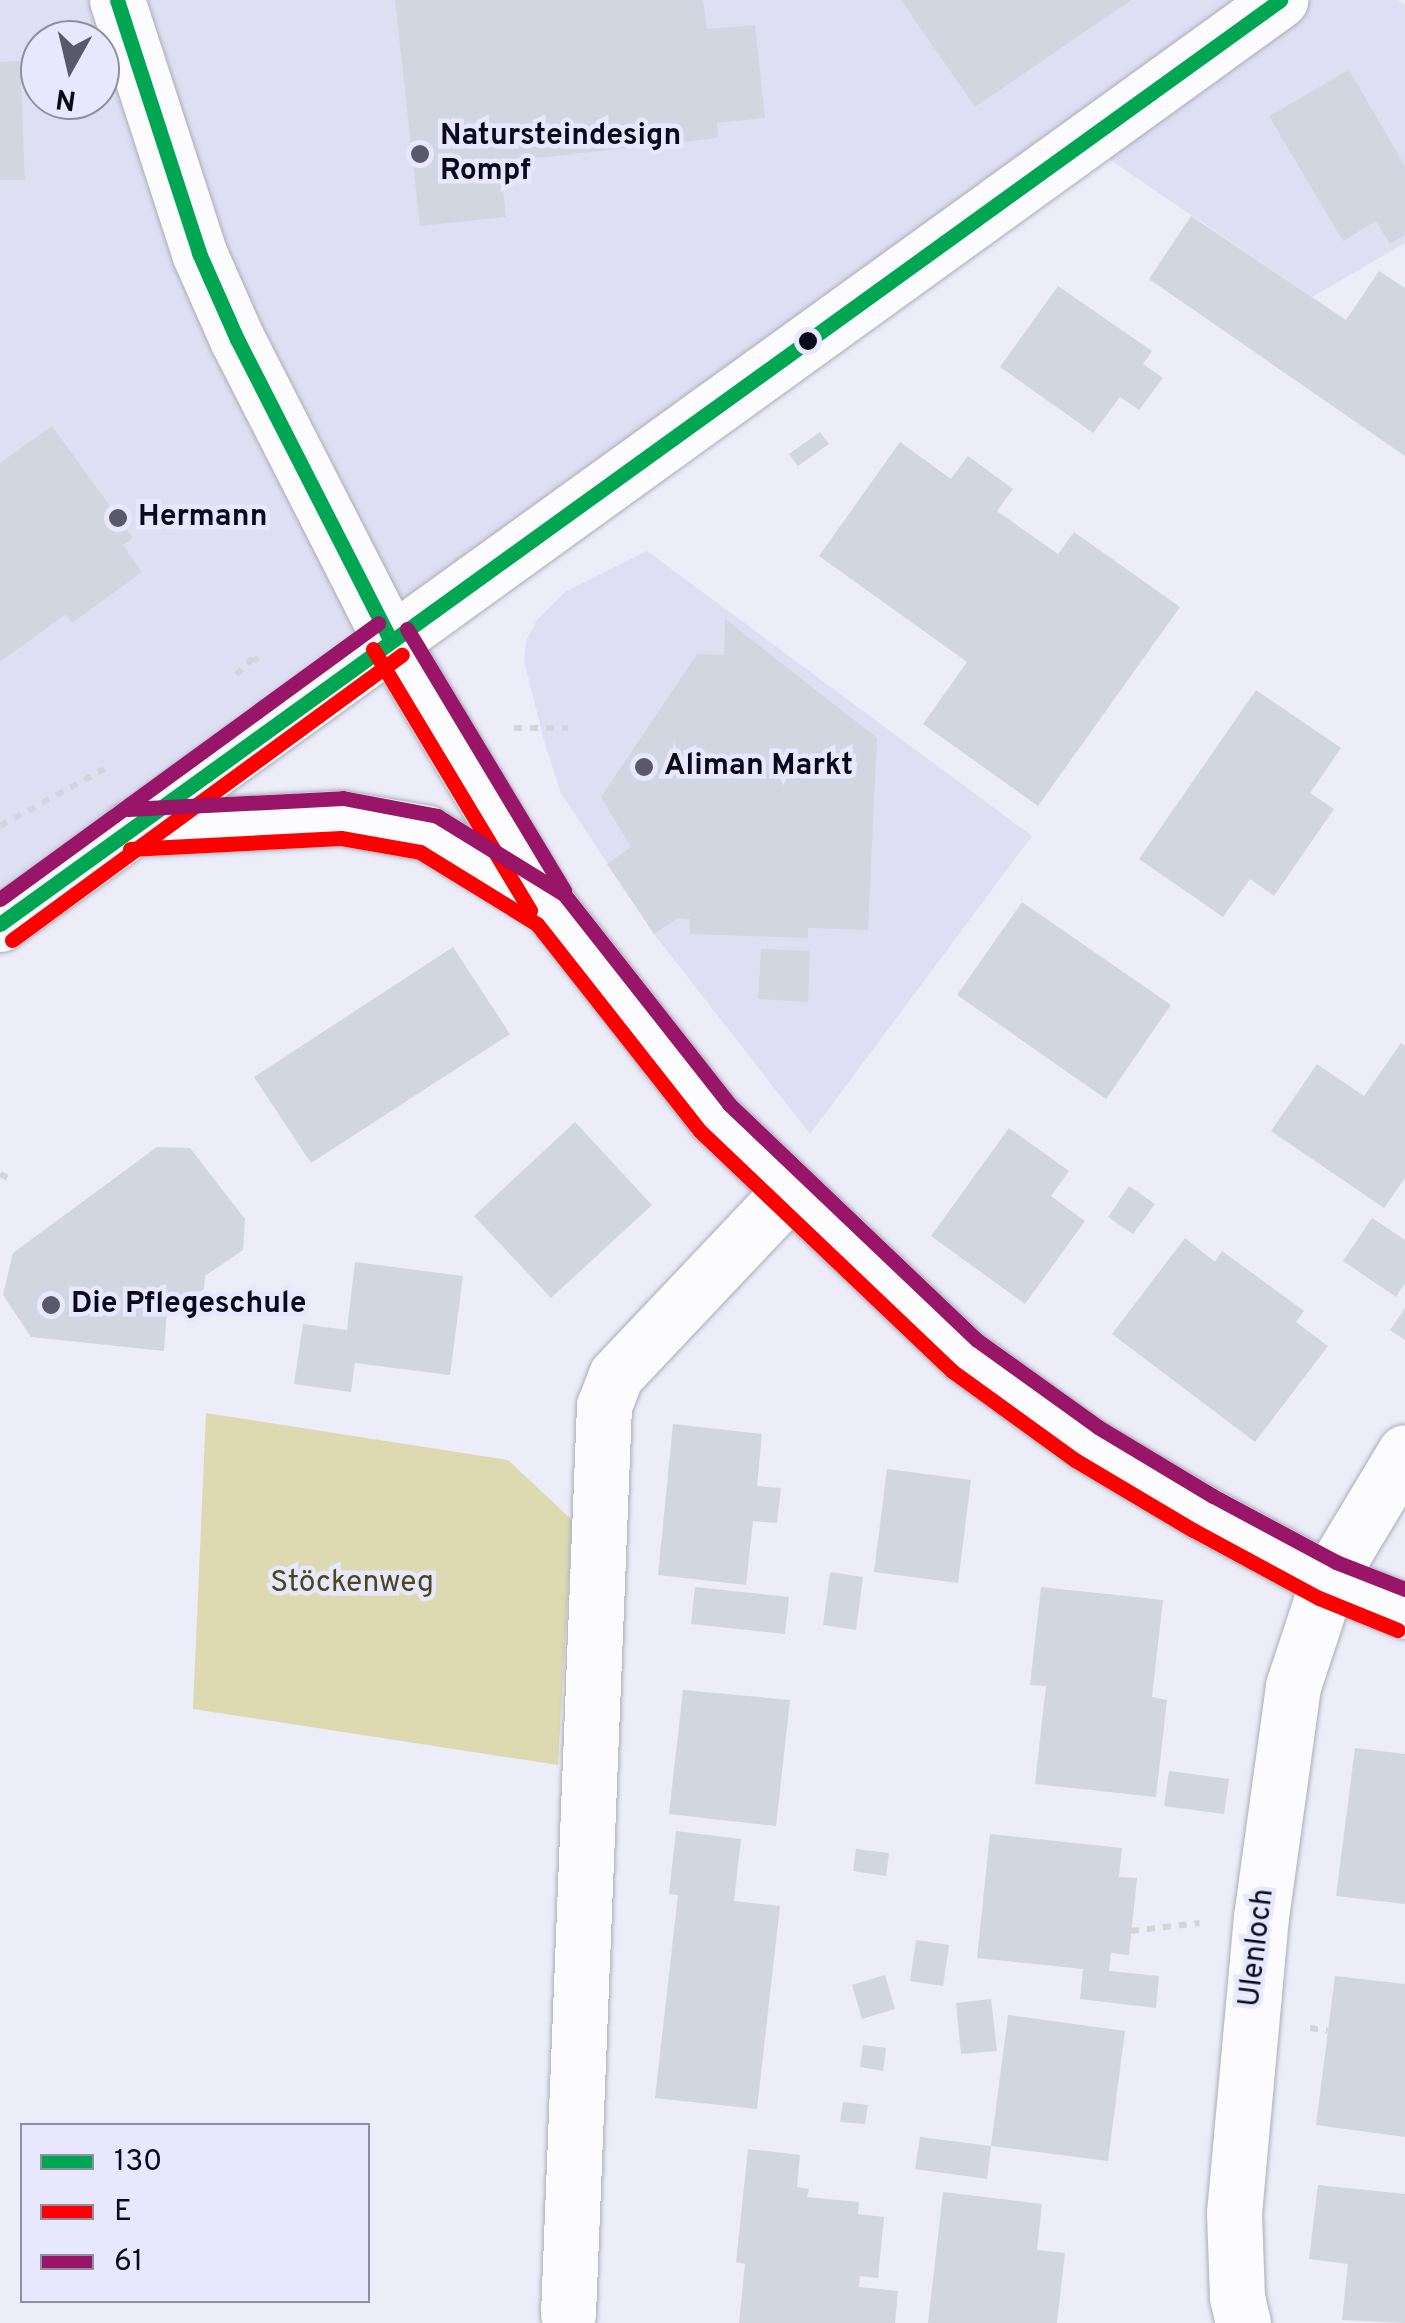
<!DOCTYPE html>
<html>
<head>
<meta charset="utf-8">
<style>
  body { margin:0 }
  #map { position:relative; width:1405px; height:2323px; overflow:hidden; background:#ecedf9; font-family:Overpass,sans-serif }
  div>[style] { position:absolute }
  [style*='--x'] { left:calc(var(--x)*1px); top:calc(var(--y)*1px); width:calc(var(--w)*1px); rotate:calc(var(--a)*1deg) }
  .built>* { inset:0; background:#dedff2 }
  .green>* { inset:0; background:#ddd9b0 }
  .building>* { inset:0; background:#d2d6e1 }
  .path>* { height:6px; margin-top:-3px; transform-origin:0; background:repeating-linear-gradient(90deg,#d5d5d9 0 8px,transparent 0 16px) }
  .roads { filter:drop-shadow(0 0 2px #acacba) drop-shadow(0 0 2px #acacba) }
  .minor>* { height:55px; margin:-27.5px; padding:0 27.5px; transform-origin:27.5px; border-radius:27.5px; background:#fcfcfe }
  .tertiary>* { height:55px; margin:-27.5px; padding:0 27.5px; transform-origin:27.5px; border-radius:27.5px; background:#fcfcfe }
  .bus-1>* { height:15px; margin:-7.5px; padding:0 7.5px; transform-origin:7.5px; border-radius:7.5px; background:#00a651 }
  .bus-2>* { height:15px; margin:-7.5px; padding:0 7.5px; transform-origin:7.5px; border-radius:7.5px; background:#f00 }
  .bus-3>* { height:15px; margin:-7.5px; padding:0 7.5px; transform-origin:7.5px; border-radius:7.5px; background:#981568 }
  .dots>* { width:28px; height:28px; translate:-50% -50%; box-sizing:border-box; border:5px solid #e7e8fe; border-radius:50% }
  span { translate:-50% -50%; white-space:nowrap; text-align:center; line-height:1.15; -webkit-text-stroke:9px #e7e8fe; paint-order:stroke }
  .poi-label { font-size:30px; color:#0b0a1b; font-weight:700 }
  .left { translate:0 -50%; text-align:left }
  .park-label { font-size:30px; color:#4a461f }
  .street-label { font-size:30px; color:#0b0a1b }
  .legend { position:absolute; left:20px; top:2123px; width:350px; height:180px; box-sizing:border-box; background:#e7e8fe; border:2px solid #8f8fa3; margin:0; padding:12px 18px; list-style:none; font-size:30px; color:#0b0a1b }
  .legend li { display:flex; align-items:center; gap:20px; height:50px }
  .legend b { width:50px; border:2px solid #8f8fa3 }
  .north { position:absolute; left:20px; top:20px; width:100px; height:100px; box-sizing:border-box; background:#e7e8fe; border:2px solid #8f8fa3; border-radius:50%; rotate:188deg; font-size:28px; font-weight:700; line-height:40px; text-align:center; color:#0b0a1b }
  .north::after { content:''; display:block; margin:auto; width:35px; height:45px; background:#5a5969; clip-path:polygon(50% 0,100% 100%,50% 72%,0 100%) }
</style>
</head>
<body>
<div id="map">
  <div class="built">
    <div style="clip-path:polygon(evenodd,0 0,1398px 0,1405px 5px,1405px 243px,1312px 297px,1069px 132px,0 887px,0 0,40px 40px,100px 40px,100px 100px,40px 100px,40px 40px)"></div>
    <div style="clip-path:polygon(647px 551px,1032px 836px,810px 1134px,654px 934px,561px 793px,545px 744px,524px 661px,526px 641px,537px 620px,565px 592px)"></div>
  </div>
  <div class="green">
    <div style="clip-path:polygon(206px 1413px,508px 1460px,572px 1520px,558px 1765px,193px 1709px)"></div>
  </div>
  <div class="building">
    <div style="clip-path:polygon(395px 0,703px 0,707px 29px,755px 25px,765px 118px,717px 123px,718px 138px,500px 162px,506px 217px,420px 226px)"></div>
    <div style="clip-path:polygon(901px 0,1131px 0,975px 107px)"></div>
    <div style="clip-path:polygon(20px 61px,25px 180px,0 180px,0 62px)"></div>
    <div style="clip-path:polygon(1349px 70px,1405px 166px,1405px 235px,1390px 244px,1376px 221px,1343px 241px,1269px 116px)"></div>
    <div style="clip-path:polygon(1191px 216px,1346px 320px,1379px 271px,1405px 288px,1405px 456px,1149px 279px)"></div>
    <div style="clip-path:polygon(1058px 286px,1152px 351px,1143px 364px,1163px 378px,1139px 410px,1120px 397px,1093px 433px,1000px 367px)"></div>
    <div style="clip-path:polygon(52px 426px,133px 538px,123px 545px,142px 572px,72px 623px,66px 614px,0 662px,0 463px)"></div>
    <div style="clip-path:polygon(820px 432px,829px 444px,798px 466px,789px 454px)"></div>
    <div style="clip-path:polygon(900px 442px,951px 479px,968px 456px,1013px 489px,997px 511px,1058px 554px,1074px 532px,1180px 607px,1038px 806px,923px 724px,967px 662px,819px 556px)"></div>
    <div style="clip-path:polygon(725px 619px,877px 738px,868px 930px,808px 928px,808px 938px,690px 934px,690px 919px,678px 918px,654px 934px,607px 864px,631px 847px,601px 797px,697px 654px,724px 655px)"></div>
    <div style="clip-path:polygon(1256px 690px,1341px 748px,1310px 793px,1334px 809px,1274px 896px,1250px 879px,1223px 917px,1139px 859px)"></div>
    <div style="clip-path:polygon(1022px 902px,1171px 1005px,1106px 1099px,957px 995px)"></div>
    <div style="clip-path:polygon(453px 947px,510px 1034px,311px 1163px,254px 1077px)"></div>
    <div style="clip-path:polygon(761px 949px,810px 951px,808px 1002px,758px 999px)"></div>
    <div style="clip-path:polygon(1401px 1043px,1405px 1046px,1405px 1178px,1384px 1208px,1271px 1131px,1317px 1064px,1364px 1096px)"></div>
    <div style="clip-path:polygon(575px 1122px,652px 1205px,551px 1298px,474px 1216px)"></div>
    <div style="clip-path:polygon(1009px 1128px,1069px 1171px,1051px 1196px,1085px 1221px,1025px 1304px,931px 1236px)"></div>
    <div style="clip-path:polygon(157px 1147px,190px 1148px,245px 1219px,243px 1250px,205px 1276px,204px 1289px,186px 1301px,168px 1298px,164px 1351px,31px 1337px,3px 1295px,13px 1253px)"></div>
    <div style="clip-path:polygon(1129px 1186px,1155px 1204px,1133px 1234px,1108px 1217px)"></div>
    <div style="clip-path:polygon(1372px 1218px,1405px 1240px,1405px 1283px,1396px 1297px,1343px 1261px)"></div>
    <div style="clip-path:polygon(1185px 1238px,1215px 1262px,1222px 1251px,1304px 1311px,1296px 1322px,1328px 1346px,1255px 1442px,1112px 1334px)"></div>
    <div style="clip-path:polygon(355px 1262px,463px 1276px,450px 1375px,355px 1363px,351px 1392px,294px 1384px,303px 1324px,347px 1330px)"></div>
    <div style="clip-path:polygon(1405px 1308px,1405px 1340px,1390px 1330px)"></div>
    <div style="clip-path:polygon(673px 1424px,762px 1434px,757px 1486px,781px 1488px,777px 1523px,753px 1521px,746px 1585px,658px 1575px)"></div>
    <div style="clip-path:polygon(887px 1469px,971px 1480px,958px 1583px,874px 1572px)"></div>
    <div style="clip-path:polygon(830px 1572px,863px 1577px,856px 1630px,823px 1625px)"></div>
    <div style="clip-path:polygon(695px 1587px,789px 1597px,785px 1634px,691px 1624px)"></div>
    <div style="clip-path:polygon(1041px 1587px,1163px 1600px,1152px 1697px,1167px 1700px,1156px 1797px,1035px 1784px,1046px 1686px,1030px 1685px)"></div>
    <div style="clip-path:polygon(683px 1690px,790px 1700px,776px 1826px,669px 1814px)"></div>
    <div style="clip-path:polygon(1355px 1748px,1405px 1754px,1405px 1904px,1336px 1896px)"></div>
    <div style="clip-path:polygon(1169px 1771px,1229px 1779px,1224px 1814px,1164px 1806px)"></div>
    <div style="clip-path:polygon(676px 1831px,741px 1839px,734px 1901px,780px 1906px,757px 2109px,655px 2098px,678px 1895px,669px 1894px)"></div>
    <div style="clip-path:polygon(990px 1834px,1122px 1848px,1119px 1877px,1137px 1878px,1129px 1955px,1111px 1953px,1109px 1971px,1159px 1976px,1156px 2008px,1080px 1999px,1083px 1969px,977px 1958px)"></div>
    <div style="clip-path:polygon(856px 1849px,889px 1853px,886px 1876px,853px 1871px)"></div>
    <div style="clip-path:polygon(916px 1940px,949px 1945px,943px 1986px,910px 1981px)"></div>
    <div style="clip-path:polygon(885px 1975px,895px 2009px,862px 2019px,852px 1985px)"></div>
    <div style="clip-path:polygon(1335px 1976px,1405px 1984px,1405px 2137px,1316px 2125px)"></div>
    <div style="clip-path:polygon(991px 1999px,997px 2051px,961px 2054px,956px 2003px)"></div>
    <div style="clip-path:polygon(1008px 2015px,1125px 2031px,1108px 2161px,991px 2146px,987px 2179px,915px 2169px,920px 2137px,991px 2146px)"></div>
    <div style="clip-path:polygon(863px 2045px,886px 2048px,883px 2071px,860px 2067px)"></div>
    <div style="clip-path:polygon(843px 2102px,868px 2105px,865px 2124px,840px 2122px)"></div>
    <div style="clip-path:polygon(748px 2149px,800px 2155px,797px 2187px,809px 2189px,807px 2197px,859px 2202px,858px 2214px,884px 2217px,878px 2278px,860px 2276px,859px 2287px,898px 2291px,895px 2323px,739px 2323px,745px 2264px,736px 2262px)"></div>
    <div style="clip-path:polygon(1318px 2185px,1405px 2194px,1405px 2323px,1342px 2320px,1348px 2264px,1309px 2259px)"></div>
    <div style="clip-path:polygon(943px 2192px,1042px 2204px,1037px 2250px,1065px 2253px,1057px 2323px,928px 2323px)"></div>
  </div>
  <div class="path">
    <div style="--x:236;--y:675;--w:25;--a:-45"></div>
    <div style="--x:254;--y:657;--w:6;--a:51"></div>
    <div style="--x:514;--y:728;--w:54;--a:0"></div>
    <div style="--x:0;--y:826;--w:119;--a:-28.7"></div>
    <div style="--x:0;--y:1174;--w:11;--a:27"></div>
    <div style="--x:1131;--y:1931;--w:69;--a:-6.6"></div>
    <div style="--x:1310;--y:2028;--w:18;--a:9"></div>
  </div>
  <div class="roads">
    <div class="minor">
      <div style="--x:117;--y:0;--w:266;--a:72"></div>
      <div style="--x:199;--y:253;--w:94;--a:66.2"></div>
      <div style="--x:237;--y:339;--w:337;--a:63"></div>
      <div style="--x:390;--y:639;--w:314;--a:59.2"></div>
      <div style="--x:551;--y:909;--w:264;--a:51.9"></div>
      <div style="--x:714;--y:1117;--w:345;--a:43.6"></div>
      <div style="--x:964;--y:1355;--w:152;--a:35.9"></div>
      <div style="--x:1087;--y:1444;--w:135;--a:30.7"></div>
      <div style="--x:1203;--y:1513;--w:142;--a:28.2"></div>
      <div style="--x:1328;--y:1580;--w:83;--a:21.9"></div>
      <div style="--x:129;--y:829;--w:213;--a:-3"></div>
      <div style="--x:342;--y:818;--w:86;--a:10"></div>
      <div style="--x:427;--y:833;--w:138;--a:31"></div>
      <div style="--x:568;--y:2314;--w:909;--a:-87.73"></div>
      <div style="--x:604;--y:1406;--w:33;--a:-69"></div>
      <div style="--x:616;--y:1375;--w:252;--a:-46.6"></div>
      <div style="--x:1243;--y:2323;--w:26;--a:-103"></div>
      <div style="--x:1237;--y:2298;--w:85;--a:-92"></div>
      <div style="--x:1234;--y:2213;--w:297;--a:-84.8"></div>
      <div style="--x:1261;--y:1917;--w:233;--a:-82.1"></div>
      <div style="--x:1293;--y:1686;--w:112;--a:-71.7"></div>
      <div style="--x:1328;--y:1580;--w:149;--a:-59"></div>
    </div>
    <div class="tertiary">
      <div style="--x:0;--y:924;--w:1579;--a:-35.82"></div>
    </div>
  </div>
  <div class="bus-1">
    <div style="--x:117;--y:0;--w:266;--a:72"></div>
    <div style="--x:199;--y:253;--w:94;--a:66.2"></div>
    <div style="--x:237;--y:339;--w:337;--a:63"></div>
    <div style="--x:0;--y:924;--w:1579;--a:-35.82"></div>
  </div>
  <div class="bus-2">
    <div style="--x:373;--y:649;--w:305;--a:59"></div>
    <div style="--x:130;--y:849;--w:211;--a:-3"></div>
    <div style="--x:341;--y:838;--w:80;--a:10"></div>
    <div style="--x:420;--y:852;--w:137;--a:31.6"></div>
    <div style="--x:537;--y:924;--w:263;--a:51.8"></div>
    <div style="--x:700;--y:1131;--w:348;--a:43.6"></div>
    <div style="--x:952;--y:1371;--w:152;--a:35.9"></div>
    <div style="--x:1075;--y:1460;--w:137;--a:30.7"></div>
    <div style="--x:1193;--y:1530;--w:143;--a:28.4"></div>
    <div style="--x:1319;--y:1598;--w:85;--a:22.1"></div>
    <div style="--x:12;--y:940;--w:483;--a:-36.2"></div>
  </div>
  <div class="bus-3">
    <div style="--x:407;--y:629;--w:305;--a:59"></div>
    <div style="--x:128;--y:809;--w:215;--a:-2.9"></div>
    <div style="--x:343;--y:798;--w:96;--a:10.8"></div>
    <div style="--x:437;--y:816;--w:149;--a:31.6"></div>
    <div style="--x:564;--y:894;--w:267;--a:51.8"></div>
    <div style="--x:729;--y:1104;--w:342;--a:43.6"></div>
    <div style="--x:977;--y:1340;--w:149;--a:35.7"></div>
    <div style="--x:1098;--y:1427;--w:134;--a:31"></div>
    <div style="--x:1213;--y:1496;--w:140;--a:28.2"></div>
    <div style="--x:1336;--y:1562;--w:74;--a:21.4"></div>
    <div style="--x:0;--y:899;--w:468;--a:-36.1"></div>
  </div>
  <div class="dots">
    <div style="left:420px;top:154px;background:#5a5969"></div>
    <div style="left:808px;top:341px;background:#0b0a1b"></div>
    <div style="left:118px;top:518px;background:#5a5969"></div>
    <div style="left:644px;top:767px;background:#5a5969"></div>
    <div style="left:51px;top:1305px;background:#5a5969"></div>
  </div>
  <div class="poi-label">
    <span class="left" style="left:440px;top:154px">Natursteindesign<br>Rompf</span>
    <span class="left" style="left:138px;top:518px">Hermann</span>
    <span class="left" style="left:664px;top:767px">Aliman Markt</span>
    <span class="left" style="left:71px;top:1305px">Die Pflegeschule</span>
  </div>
  <div class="park-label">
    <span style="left:352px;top:1584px">Stöckenweg</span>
  </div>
  <div class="street-label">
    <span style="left:1258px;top:1948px;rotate:-83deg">Ulenloch</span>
  </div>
  <ul class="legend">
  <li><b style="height:12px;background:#00a651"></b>130</li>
  <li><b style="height:12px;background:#f00"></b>E</li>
  <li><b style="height:12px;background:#981568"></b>61</li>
  </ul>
  <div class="north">N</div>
</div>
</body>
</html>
